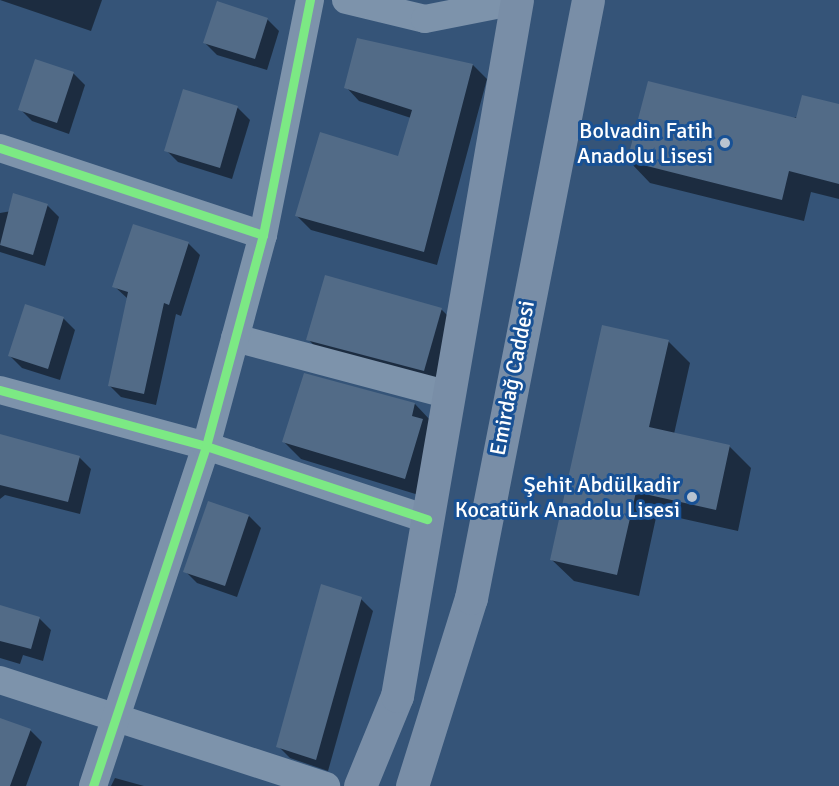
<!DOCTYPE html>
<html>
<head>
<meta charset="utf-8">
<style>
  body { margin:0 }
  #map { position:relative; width:839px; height:786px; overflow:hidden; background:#355478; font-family:Signika,sans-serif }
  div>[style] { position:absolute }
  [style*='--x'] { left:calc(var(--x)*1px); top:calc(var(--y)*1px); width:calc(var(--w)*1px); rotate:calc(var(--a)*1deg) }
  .shadow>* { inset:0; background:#0007 }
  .building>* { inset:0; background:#526b87 }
  .minor>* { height:28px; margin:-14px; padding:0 14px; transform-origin:14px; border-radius:14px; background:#7d93ab }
  .secondary>* { height:33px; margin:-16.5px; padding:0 16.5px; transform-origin:16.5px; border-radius:16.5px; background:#798ea7 }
  .cycleway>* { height:9px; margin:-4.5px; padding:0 4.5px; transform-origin:4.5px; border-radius:4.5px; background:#7ce984 }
  .dots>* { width:16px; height:16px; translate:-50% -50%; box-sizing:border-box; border:3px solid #185195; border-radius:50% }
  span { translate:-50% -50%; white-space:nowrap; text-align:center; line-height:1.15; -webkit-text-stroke:6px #185195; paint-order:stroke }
  .poi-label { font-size:22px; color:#fff }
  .right { translate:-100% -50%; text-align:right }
  .street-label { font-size:22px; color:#fff }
</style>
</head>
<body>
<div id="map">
  <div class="shadow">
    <div style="clip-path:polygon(0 0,102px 0,91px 31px)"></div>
    <div style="clip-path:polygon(267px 19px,279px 31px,267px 70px,217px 55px,205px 43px)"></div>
    <div style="clip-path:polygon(473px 65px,487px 79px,437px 265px,311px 230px,297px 216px,399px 158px,411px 118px,359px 101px,346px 87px)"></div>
    <div style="clip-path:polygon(73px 73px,85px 85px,69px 134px,32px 121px,20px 109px)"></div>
    <div style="clip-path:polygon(184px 91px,238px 108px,250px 120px,232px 179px,178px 162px,166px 150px)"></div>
    <div style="clip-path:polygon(839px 106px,839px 199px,811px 192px,804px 221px,650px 183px,629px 161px)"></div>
    <div style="clip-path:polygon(47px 205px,59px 217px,45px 266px,0 252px,0 213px)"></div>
    <div style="clip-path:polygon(188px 243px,200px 255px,181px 316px,176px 314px,156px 405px,121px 397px,109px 385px,128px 299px,114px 286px)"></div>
    <div style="clip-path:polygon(326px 277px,442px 310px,459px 327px,442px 388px,325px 357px,308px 339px)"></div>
    <div style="clip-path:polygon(63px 318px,75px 330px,60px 380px,22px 368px,10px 356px)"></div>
    <div style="clip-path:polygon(668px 341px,690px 363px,674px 434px,729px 446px,751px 468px,738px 531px,657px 513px,639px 596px,574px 581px,552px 560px)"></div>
    <div style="clip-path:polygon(415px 404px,432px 422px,422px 496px,301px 459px,284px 442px)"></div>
    <div style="clip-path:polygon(0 435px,79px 457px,91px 469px,80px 514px,5px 495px,0 499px)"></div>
    <div style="clip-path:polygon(249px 516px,261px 528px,237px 597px,197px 583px,185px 571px)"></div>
    <div style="clip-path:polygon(361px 599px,373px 611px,328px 771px,290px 758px,278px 746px)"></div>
    <div style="clip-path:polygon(0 607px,39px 618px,51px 630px,43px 661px,23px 655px,20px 664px,0 658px)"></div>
    <div style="clip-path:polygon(0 719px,30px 730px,42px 742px,26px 786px,0 786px)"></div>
    <div style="clip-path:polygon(115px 778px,144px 786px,111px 786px)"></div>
  </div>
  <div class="building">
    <div style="clip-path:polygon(217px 1px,268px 18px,255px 59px,203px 43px)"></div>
    <div style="clip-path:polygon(357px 38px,473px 64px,424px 252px,295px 216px,320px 132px,398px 156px,412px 110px,344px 88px)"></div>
    <div style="clip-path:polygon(35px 59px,74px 72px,57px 123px,18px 110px)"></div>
    <div style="clip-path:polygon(648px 81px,796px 118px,802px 95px,839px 104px,839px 184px,789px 171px,782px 200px,627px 161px)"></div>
    <div style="clip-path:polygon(183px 89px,238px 106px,220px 168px,164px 151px)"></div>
    <div style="clip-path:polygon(13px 193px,48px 204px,33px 255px,0 245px)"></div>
    <div style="clip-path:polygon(133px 224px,189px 242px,169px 305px,164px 303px,144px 394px,108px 386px,128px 292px,112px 287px)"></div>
    <div style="clip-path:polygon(325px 275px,442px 308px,424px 371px,306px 340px)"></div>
    <div style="clip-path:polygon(25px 304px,64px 317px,48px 369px,8px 356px)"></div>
    <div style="clip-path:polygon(602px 325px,669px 340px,649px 427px,730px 445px,716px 510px,636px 492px,617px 575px,550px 560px)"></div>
    <div style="clip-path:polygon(304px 373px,415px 403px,412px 416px,423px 419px,405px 479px,282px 442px)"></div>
    <div style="clip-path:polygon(0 434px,80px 456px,68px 502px,0 485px)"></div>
    <div style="clip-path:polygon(208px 501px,249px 515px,225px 586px,183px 572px)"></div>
    <div style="clip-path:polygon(321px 584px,362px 597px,316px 760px,276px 747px)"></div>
    <div style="clip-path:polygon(0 605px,40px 617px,31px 649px,0 641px)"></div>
    <div style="clip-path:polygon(0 718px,31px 729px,10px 786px,0 786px)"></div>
  </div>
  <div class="minor">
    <div style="--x:346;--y:0;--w:81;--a:13.5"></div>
    <div style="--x:425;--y:19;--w:93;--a:-11.2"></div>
    <div style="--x:0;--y:148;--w:277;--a:18.3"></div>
    <div style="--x:235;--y:338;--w:221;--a:14.9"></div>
    <div style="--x:0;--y:390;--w:213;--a:15.2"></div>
    <div style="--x:206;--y:446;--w:233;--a:18.3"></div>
    <div style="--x:0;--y:680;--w:343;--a:18"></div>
    <div style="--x:93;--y:786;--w:358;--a:-71.6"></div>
    <div style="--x:206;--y:446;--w:219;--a:-74.9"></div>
    <div style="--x:263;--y:235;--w:240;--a:-78.7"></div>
  </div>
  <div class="secondary">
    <div style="--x:360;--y:786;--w:97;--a:-67.7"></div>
    <div style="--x:397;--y:696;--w:706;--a:-80.22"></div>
    <div style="--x:412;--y:786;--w:197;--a:-72.6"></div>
    <div style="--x:471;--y:598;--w:609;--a:-78.93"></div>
  </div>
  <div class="cycleway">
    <div style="--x:0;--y:148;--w:277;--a:18.3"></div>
    <div style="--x:0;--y:390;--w:213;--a:15.2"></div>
    <div style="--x:206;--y:446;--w:233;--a:18.3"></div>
    <div style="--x:93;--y:786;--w:358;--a:-71.6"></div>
    <div style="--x:206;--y:446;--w:219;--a:-74.9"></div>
    <div style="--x:263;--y:235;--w:240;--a:-78.7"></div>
  </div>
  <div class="dots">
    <div style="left:725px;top:143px;background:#b8c3d0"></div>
    <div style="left:692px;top:497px;background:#b8c3d0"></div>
  </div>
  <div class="poi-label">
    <span class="right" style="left:713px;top:143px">Bolvadin Fatih<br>Anadolu Lisesi</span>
    <span class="right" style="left:680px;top:497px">Şehit Abdülkadir<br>Kocatürk Anadolu Lisesi</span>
  </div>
  <div class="street-label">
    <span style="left:512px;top:378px;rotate:-79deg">Emirdağ Caddesi</span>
  </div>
</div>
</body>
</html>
